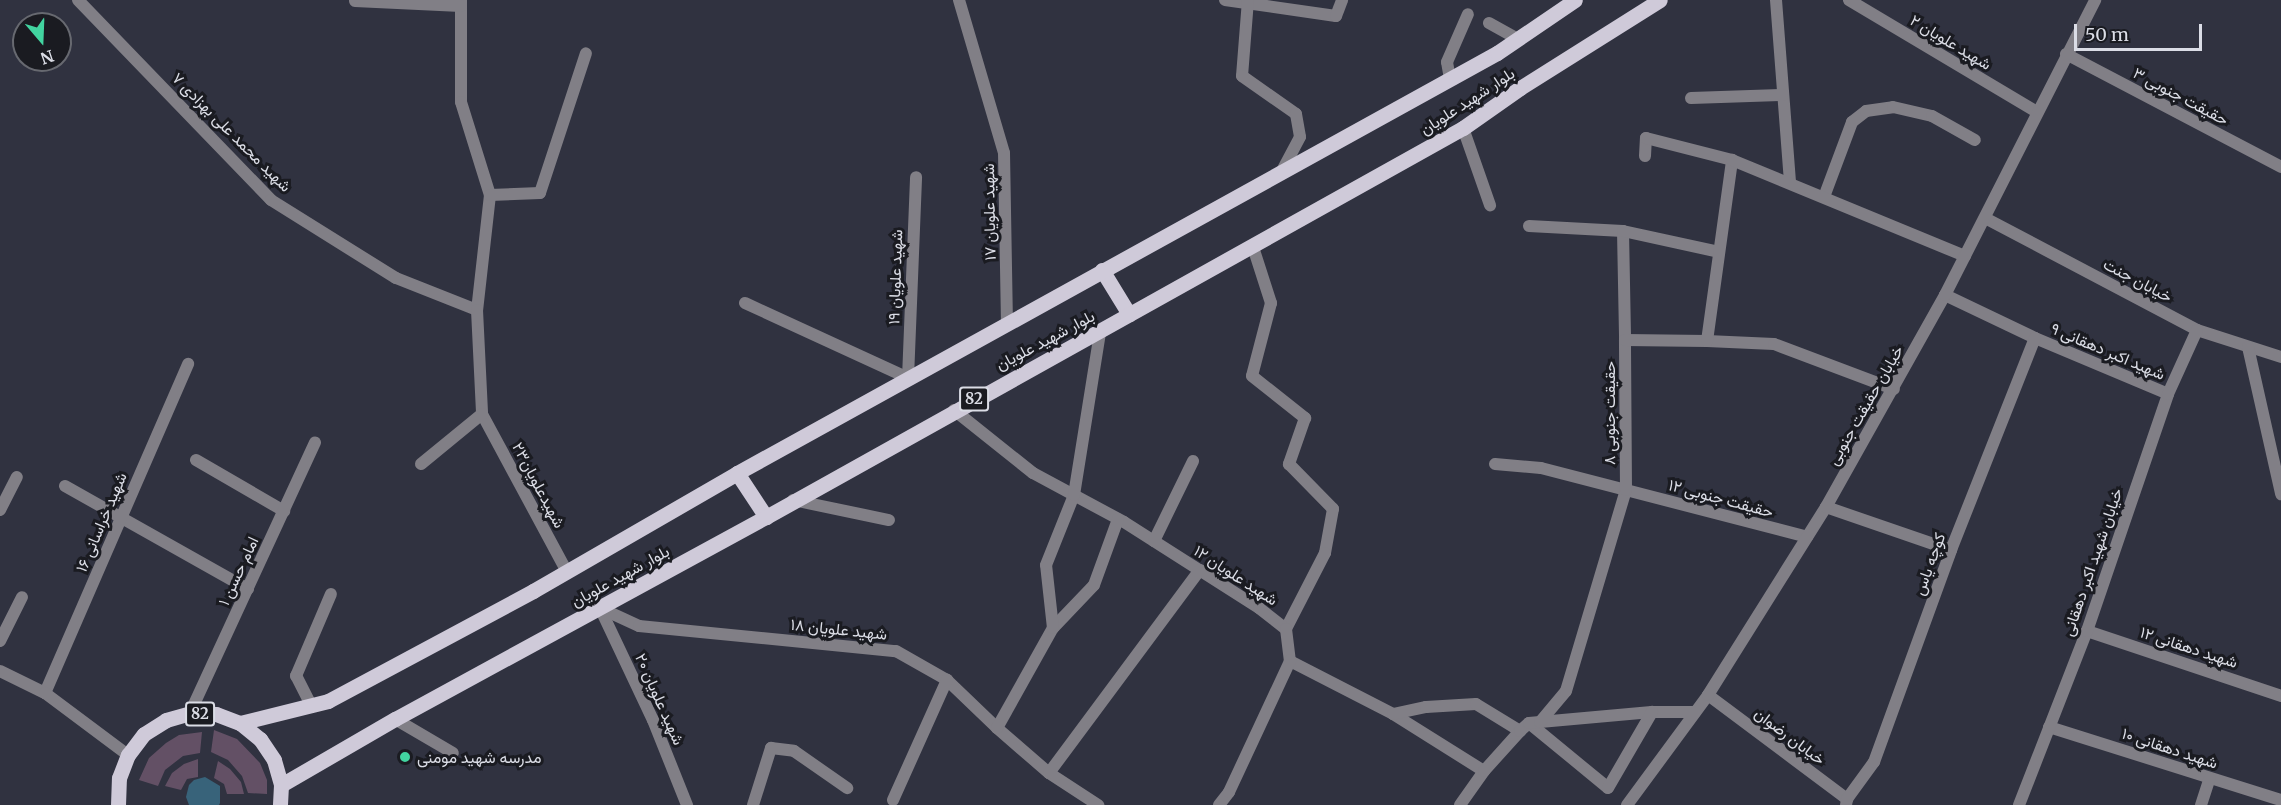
<!DOCTYPE html>
<html>
<head>
<meta charset="utf-8">
<style>
  body { margin:0 }
  #map { position:relative; width:2281px; height:805px; overflow:hidden; background:#303240; font-family:Merriweather,Vazirmatn,serif }
  div>[style] { position:absolute }
  [style*='--x'] { left:calc(var(--x)*1px); top:calc(var(--y)*1px); width:calc(var(--w)*1px); rotate:calc(var(--a)*1deg) }
  .green>* { inset:0; background:#635065 }
  .water>* { inset:0; background:#38637a }
  .minor>* { height:12px; margin:-6px; padding:0 6px; transform-origin:6px; border-radius:6px; background:#817f86 }
  .tertiary>* { height:12px; margin:-6px; padding:0 6px; transform-origin:6px; border-radius:6px; background:#817f86 }
  .primary>* { height:15px; margin:-7.5px; padding:0 7.5px; transform-origin:7.5px; border-radius:7.5px; background:#cfcad9 }
  .dots>* { width:16px; height:16px; translate:-50% -50%; box-sizing:border-box; border:3px solid #1a1b21; border-radius:50% }
  span { translate:-50% -50%; white-space:nowrap; text-align:center; line-height:1.15; -webkit-text-stroke:6px #1a1b21; paint-order:stroke }
  .shield-label span { padding:2px 4px; background:#1a1b21; border:2px solid; border-radius:4px; -webkit-text-stroke-width:0 }
  .shield-label { font-size:15px; color:#dbdde6; font-weight:700 }
  .street-label { font-size:16px; color:#dbdde6 }
  .poi-label { font-size:16px; color:#dbdde6 }
  .left { translate:0 -50%; text-align:left }
  .north { position:absolute; left:12px; top:12px; width:60px; height:60px; box-sizing:border-box; background:#1a1b21; border:2px solid #676970; border-radius:50%; rotate:161deg; font-size:16px; font-weight:700; line-height:24px; text-align:center; color:#dbdde6 }
  .north::after { content:''; display:block; margin:auto; width:21px; height:27px; background:#42d4a0; clip-path:polygon(50% 0,100% 100%,50% 72%,0 100%) }
  .scale { position:absolute; left:2074px; top:24px; width:128px; height:27px; box-sizing:border-box; border:3px solid #dbdde6; border-top:0; padding-left:8px; font-size:18px; line-height:21px; white-space:nowrap; color:#dbdde6; -webkit-text-stroke:4px #1a1b21; paint-order:stroke }
</style>
</head>
<body>
<div id="map">
  <div class="green">
    <div style="clip-path:polygon(214px 730px,237px 739px,260px 763px,267px 780px,267px 794px,248px 793px,242px 776px,228px 760px,211px 752px)"></div>
    <div style="clip-path:polygon(202px 732px,200px 753px,183px 756px,165px 770px,158px 786px,139px 780px,149px 758px,166px 743px,179px 735px)"></div>
    <div style="clip-path:polygon(198px 759px,198px 777px,187px 779px,181px 790px,165px 786px,172px 773px,184px 764px)"></div>
    <div style="clip-path:polygon(218px 761px,230px 769px,241px 782px,244px 794px,227px 794px,224px 784px,214px 778px)"></div>
  </div>
  <div class="water">
    <div style="clip-path:polygon(205px 777px,220px 786px,220px 803px,219px 805px,189px 805px,186px 797px,189px 785px,194px 780px)"></div>
  </div>
  <div class="minor">
    <div style="--x:78;--y:0;--w:278;--a:46"></div>
    <div style="--x:271;--y:200;--w:147;--a:32"></div>
    <div style="--x:396;--y:278;--w:87;--a:21.6"></div>
    <div style="--x:461;--y:0;--w:102;--a:90"></div>
    <div style="--x:461;--y:102;--w:97;--a:72.7"></div>
    <div style="--x:490;--y:195;--w:116;--a:96.4"></div>
    <div style="--x:477;--y:310;--w:104;--a:87.2"></div>
    <div style="--x:482;--y:414;--w:179;--a:61.7"></div>
    <div style="--x:959;--y:0;--w:159;--a:73.6"></div>
    <div style="--x:1004;--y:153;--w:170;--a:89"></div>
    <div style="--x:1225;--y:0;--w:112;--a:8.2"></div>
    <div style="--x:1336;--y:16;--w:17;--a:-69"></div>
    <div style="--x:1248;--y:0;--w:76;--a:94.5"></div>
    <div style="--x:1242;--y:76;--w:66;--a:35.1"></div>
    <div style="--x:1296;--y:114;--w:23;--a:80"></div>
    <div style="--x:1300;--y:137;--w:40;--a:118"></div>
    <div style="--x:1776;--y:0;--w:183;--a:85.6"></div>
    <div style="--x:1849;--y:0;--w:219;--a:30.8"></div>
    <div style="--x:355;--y:1;--w:106;--a:2.7"></div>
    <div style="--x:1489;--y:23;--w:33;--a:29"></div>
    <div style="--x:2066;--y:54;--w:243;--a:27.7"></div>
    <div style="--x:1450;--y:79;--w:17;--a:-100"></div>
    <div style="--x:1447;--y:62;--w:52;--a:-66.4"></div>
    <div style="--x:1691;--y:98;--w:92;--a:-1.9"></div>
    <div style="--x:1463;--y:128;--w:82;--a:70.7"></div>
    <div style="--x:1645;--y:156;--w:18;--a:-87"></div>
    <div style="--x:1646;--y:138;--w:89;--a:14.3"></div>
    <div style="--x:490;--y:195;--w:50;--a:-2.3"></div>
    <div style="--x:540;--y:193;--w:147;--a:-71.8"></div>
    <div style="--x:1824;--y:197;--w:80;--a:-69.5"></div>
    <div style="--x:1852;--y:122;--w:18;--a:-38"></div>
    <div style="--x:1866;--y:111;--w:27;--a:-8"></div>
    <div style="--x:1893;--y:107;--w:40;--a:13"></div>
    <div style="--x:1932;--y:116;--w:49;--a:29.2"></div>
    <div style="--x:1985;--y:218;--w:240;--a:27.8"></div>
    <div style="--x:2197;--y:330;--w:88;--a:17.8"></div>
    <div style="--x:1529;--y:226;--w:94;--a:3"></div>
    <div style="--x:1623;--y:231;--w:109;--a:88.9"></div>
    <div style="--x:1623;--y:231;--w:98;--a:12.3"></div>
    <div style="--x:1253;--y:247;--w:59;--a:72.2"></div>
    <div style="--x:1271;--y:303;--w:75;--a:104.6"></div>
    <div style="--x:1252;--y:376;--w:68;--a:38.4"></div>
    <div style="--x:1305;--y:418;--w:49;--a:109.2"></div>
    <div style="--x:1289;--y:464;--w:63;--a:45.6"></div>
    <div style="--x:1333;--y:509;--w:45;--a:100.3"></div>
    <div style="--x:1325;--y:553;--w:85;--a:117.2"></div>
    <div style="--x:1945;--y:295;--w:100;--a:25.5"></div>
    <div style="--x:2035;--y:338;--w:144;--a:22.8"></div>
    <div style="--x:745;--y:303;--w:179;--a:24.7"></div>
    <div style="--x:908;--y:378;--w:201;--a:-87.7"></div>
    <div style="--x:1707;--y:341;--w:67;--a:2.6"></div>
    <div style="--x:1774;--y:344;--w:128;--a:20.6"></div>
    <div style="--x:2248;--y:347;--w:151;--a:77.3"></div>
    <div style="--x:954;--y:410;--w:101;--a:38.6"></div>
    <div style="--x:1033;--y:473;--w:103;--a:28.3"></div>
    <div style="--x:1124;--y:522;--w:160;--a:32.5"></div>
    <div style="--x:1259;--y:608;--w:34;--a:38"></div>
    <div style="--x:1286;--y:629;--w:32;--a:83"></div>
    <div style="--x:1290;--y:661;--w:116;--a:27.2"></div>
    <div style="--x:1393;--y:714;--w:107;--a:32.1"></div>
    <div style="--x:196;--y:460;--w:102;--a:30.1"></div>
    <div style="--x:421;--y:464;--w:79;--a:-39.3"></div>
    <div style="--x:1495;--y:464;--w:46;--a:5"></div>
    <div style="--x:1541;--y:468;--w:275;--a:14.5"></div>
    <div style="--x:65;--y:486;--w:210;--a:29.4"></div>
    <div style="--x:793;--y:500;--w:98;--a:11.8"></div>
    <div style="--x:1826;--y:507;--w:132;--a:19"></div>
    <div style="--x:0;--y:510;--w:37;--a:-63"></div>
    <div style="--x:1154;--y:541;--w:89;--a:-64"></div>
    <div style="--x:600;--y:608;--w:43;--a:24.8"></div>
    <div style="--x:639;--y:626;--w:258;--a:5.6"></div>
    <div style="--x:896;--y:651;--w:59;--a:29.6"></div>
    <div style="--x:947;--y:680;--w:69;--a:43.8"></div>
    <div style="--x:997;--y:728;--w:69;--a:40.9"></div>
    <div style="--x:1049;--y:773;--w:59;--a:33.1"></div>
    <div style="--x:600;--y:608;--w:124;--a:64.7"></div>
    <div style="--x:653;--y:720;--w:92;--a:68.2"></div>
    <div style="--x:1053;--y:628;--w:59;--a:-46.4"></div>
    <div style="--x:1094;--y:585;--w:70;--a:-70"></div>
    <div style="--x:2087;--y:631;--w:205;--a:18.5"></div>
    <div style="--x:0;--y:641;--w:49;--a:-63.4"></div>
    <div style="--x:45;--y:693;--w:359;--a:-66.5"></div>
    <div style="--x:1708;--y:695;--w:174;--a:36.8"></div>
    <div style="--x:1847;--y:799;--w:6;--a:99"></div>
    <div style="--x:311;--y:705;--w:33;--a:-117"></div>
    <div style="--x:296;--y:676;--w:89;--a:-66.9"></div>
    <div style="--x:190;--y:713;--w:298;--a:-65.2"></div>
    <div style="--x:1393;--y:714;--w:34;--a:-12"></div>
    <div style="--x:1426;--y:707;--w:50;--a:-3.4"></div>
    <div style="--x:1476;--y:704;--w:52;--a:31.5"></div>
    <div style="--x:395;--y:719;--w:67;--a:30.4"></div>
    <div style="--x:1540;--y:722;--w:112;--a:-5.1"></div>
    <div style="--x:1652;--y:712;--w:43;--a:0"></div>
    <div style="--x:1529;--y:723;--w:102;--a:39.4"></div>
    <div style="--x:1608;--y:788;--w:88;--a:-59.9"></div>
    <div style="--x:2049;--y:727;--w:243;--a:17.5"></div>
    <div style="--x:997;--y:728;--w:115;--a:-60.8"></div>
    <div style="--x:1053;--y:628;--w:63;--a:-96.3"></div>
    <div style="--x:1046;--y:565;--w:75;--a:-68.2"></div>
    <div style="--x:1074;--y:495;--w:165;--a:-80.9"></div>
    <div style="--x:1049;--y:773;--w:253;--a:-53.4"></div>
    <div style="--x:1847;--y:799;--w:46;--a:-53.9"></div>
    <div style="--x:1874;--y:762;--w:226;--a:-70"></div>
    <div style="--x:1951;--y:550;--w:228;--a:-68.4"></div>
    <div style="--x:893;--y:800;--w:132;--a:-65.8"></div>
    <div style="--x:753;--y:805;--w:60;--a:-72.5"></div>
    <div style="--x:771;--y:748;--w:23;--a:7"></div>
    <div style="--x:794;--y:751;--w:65;--a:34.9"></div>
    <div style="--x:1219;--y:805;--w:16;--a:-52"></div>
    <div style="--x:1229;--y:792;--w:145;--a:-65"></div>
    <div style="--x:1460;--y:805;--w:42;--a:-54.8"></div>
    <div style="--x:1484;--y:771;--w:54;--a:-48"></div>
    <div style="--x:1520;--y:731;--w:12;--a:-42"></div>
    <div style="--x:1529;--y:723;--w:11;--a:-5"></div>
    <div style="--x:1540;--y:722;--w:40;--a:-50"></div>
    <div style="--x:1566;--y:691;--w:210;--a:-73.4"></div>
    <div style="--x:1626;--y:490;--w:150;--a:-90.4"></div>
    <div style="--x:1625;--y:340;--w:82;--a:0.7"></div>
    <div style="--x:1707;--y:341;--w:183;--a:-82.1"></div>
    <div style="--x:1732;--y:160;--w:252;--a:22.4"></div>
    <div style="--x:1627;--y:805;--w:137;--a:-53.6"></div>
    <div style="--x:1708;--y:695;--w:222;--a:-57.9"></div>
    <div style="--x:1826;--y:507;--w:243;--a:-60.7"></div>
    <div style="--x:1945;--y:295;--w:331;--a:-63"></div>
    <div style="--x:2019;--y:805;--w:187;--a:-68.7"></div>
    <div style="--x:2087;--y:631;--w:250;--a:-71.1"></div>
    <div style="--x:2168;--y:394;--w:70;--a:-65.6"></div>
    <div style="--x:2201;--y:805;--w:28;--a:-72"></div>
  </div>
  <div class="tertiary">
    <div style="--x:0;--y:671;--w:50;--a:26.1"></div>
    <div style="--x:45;--y:693;--w:104;--a:36.8"></div>
  </div>
  <div class="primary">
    <div style="--x:1102;--y:270;--w:52;--a:58.5"></div>
    <div style="--x:737;--y:473;--w:53;--a:56.6"></div>
    <div style="--x:240;--y:723;--w:91;--a:-14"></div>
    <div style="--x:328;--y:701;--w:233;--a:-28.2"></div>
    <div style="--x:533;--y:591;--w:236;--a:-30"></div>
    <div style="--x:737;--y:473;--w:868;--a:-28.93"></div>
    <div style="--x:1497;--y:53;--w:94;--a:-34.2"></div>
    <div style="--x:281;--y:785;--w:132;--a:-30.1"></div>
    <div style="--x:395;--y:719;--w:422;--a:-28.6"></div>
    <div style="--x:766;--y:517;--w:798;--a:-29.17"></div>
    <div style="--x:1463;--y:128;--w:70;--a:-35.1"></div>
    <div style="--x:1520;--y:88;--w:165;--a:-32.2"></div>
    <div style="--x:118;--y:805;--w:27;--a:-88"></div>
    <div style="--x:119;--y:778;--w:25;--a:-69"></div>
    <div style="--x:128;--y:755;--w:26;--a:-53"></div>
    <div style="--x:144;--y:734;--w:26;--a:-32"></div>
    <div style="--x:166;--y:720;--w:25;--a:-16"></div>
    <div style="--x:190;--y:713;--w:26;--a:2"></div>
    <div style="--x:216;--y:714;--w:26;--a:21"></div>
    <div style="--x:240;--y:723;--w:26;--a:39"></div>
    <div style="--x:260;--y:739;--w:25;--a:56"></div>
    <div style="--x:274;--y:760;--w:26;--a:74"></div>
    <div style="--x:281;--y:785;--w:20;--a:93"></div>
  </div>
  <div class="dots">
    <div style="left:405px;top:757px;background:#42d4a0"></div>
  </div>
  <div class="shield-label">
    <span style="left:974px;top:399px">82</span>
    <span style="left:200px;top:714px">82</span>
  </div>
  <div class="street-label">
    <span style="left:1951px;top:42px;rotate:31deg">شهید علویان ۲</span>
    <span style="left:2181px;top:96px;rotate:28deg">حقیقت جنوبی ۳</span>
    <span style="left:1467px;top:101px;rotate:-33deg">بلوار شهید علویان</span>
    <span style="left:232px;top:132px;rotate:45deg">شهید محمد علی بهزادی ۷</span>
    <span style="left:989px;top:212px;rotate:-91deg">شهید علویان ۱۷</span>
    <span style="left:895px;top:277px;rotate:-88deg">شهید علویان ۱۹</span>
    <span style="left:2138px;top:280px;rotate:28deg">خیابان جنت</span>
    <span style="left:1045px;top:340px;rotate:-28deg">بلوار شهید علویان</span>
    <span style="left:2108px;top:351px;rotate:23deg">شهید اکبر دهقانی ۹</span>
    <span style="left:1865px;top:405px;rotate:-60deg">خیابان حقیقت جنوبی</span>
    <span style="left:1609px;top:413px;rotate:-90deg">حقیقت جنوبی ۸</span>
    <span style="left:539px;top:485px;rotate:62deg">شهیدعلویان۲۳</span>
    <span style="left:1721px;top:498px;rotate:15deg">حقیقت جنوبی ۱۲</span>
    <span style="left:101px;top:522px;rotate:-67deg">شهید خراسانی ۱۶</span>
    <span style="left:2092px;top:562px;rotate:-71deg">خیابان شهید اکبر دهقانی</span>
    <span style="left:1929px;top:564px;rotate:-70deg">کوچه یاس</span>
    <span style="left:238px;top:571px;rotate:-65deg">امام حسن ۱</span>
    <span style="left:1236px;top:575px;rotate:33deg">شهید علویان ۱۲</span>
    <span style="left:620px;top:576px;rotate:-29deg">بلوار شهید علویان</span>
    <span style="left:839px;top:629px;rotate:6deg">شهید علویان ۱۸</span>
    <span style="left:2189px;top:647px;rotate:18deg">شهید دهقانی ۱۲</span>
    <span style="left:660px;top:699px;rotate:66deg">شهید علویان ۲۰</span>
    <span style="left:1790px;top:736px;rotate:37deg">خیابان رضوان</span>
    <span style="left:2170px;top:748px;rotate:18deg">شهید دهقانی ۱۰</span>
  </div>
  <div class="poi-label">
    <span class="left" style="left:417px;top:757px">مدرسه شهید مومنی</span>
  </div>
  <div class="north">N</div>
  <div class="scale">50 m</div>
</div>
</body>
</html>
